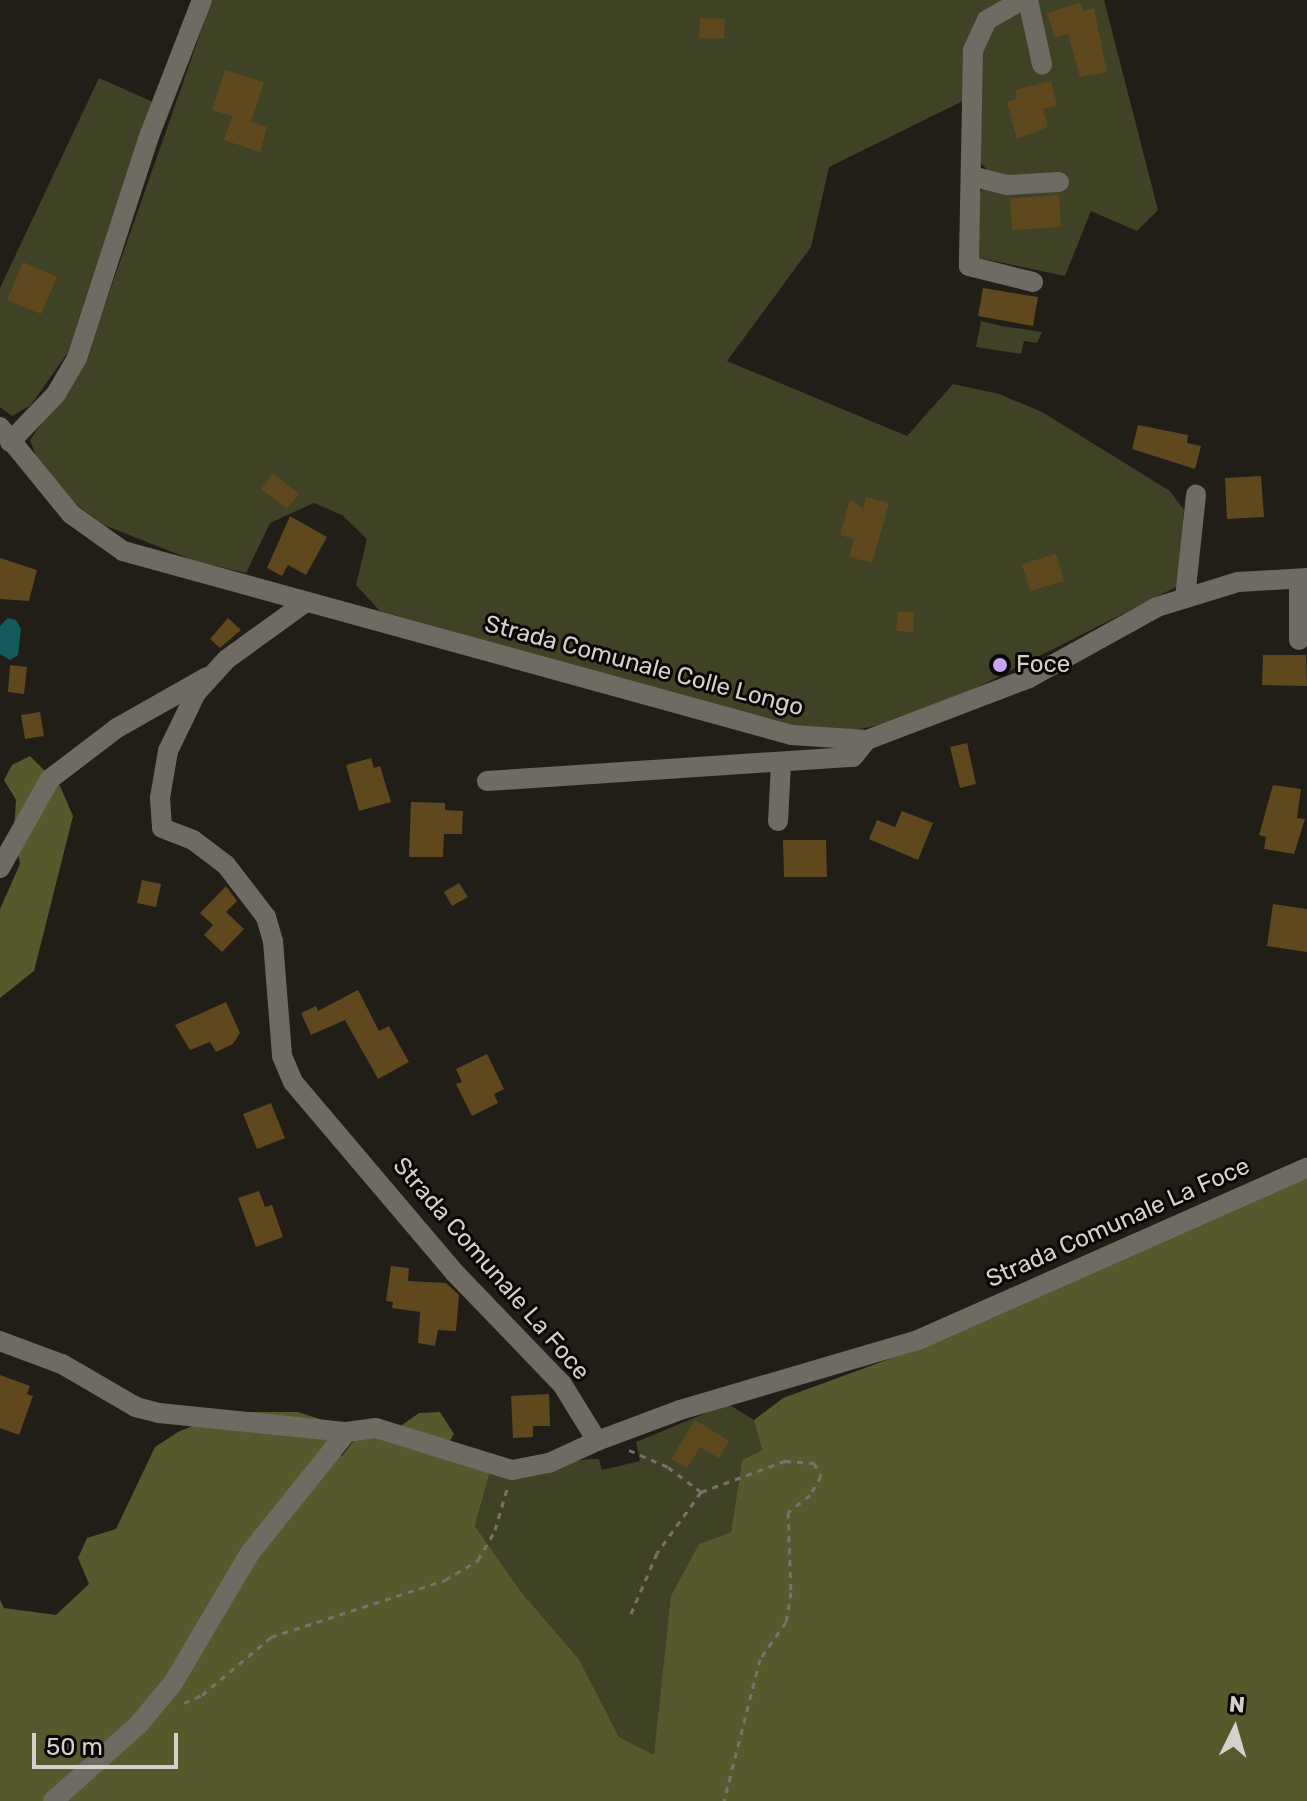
<!DOCTYPE html>
<html>
<head>
<meta charset="utf-8">
<style>
  body { margin:0 }
  #map { position:relative; width:1307px; height:1801px; overflow:hidden; background:#211d17; font-family:Rubik,sans-serif }
  div>[style] { position:absolute }
  [style*='--x'] { left:calc(var(--x)*1px); top:calc(var(--y)*1px); width:calc(var(--w)*1px); rotate:calc(var(--a)*1deg) }
  .green>* { inset:0; background:#404225 }
  .forest>* { inset:0; background:#56592c }
  .water>* { inset:0; background:#155b5e }
  .building>* { inset:0; background:#5f481e }
  .path>* { height:3px; margin-top:-1.5px; transform-origin:0; background:repeating-linear-gradient(90deg,#76726d 0 6px,transparent 0 12px) }
  .minor>* { height:20px; margin:-10px; padding:0 10px; transform-origin:10px; border-radius:10px; background:#6f6b63 }
  .dots>* { width:22px; height:22px; translate:-50% -50%; box-sizing:border-box; border:4px solid #090705; border-radius:50% }
  span { translate:-50% -50%; white-space:nowrap; text-align:center; line-height:1.15; -webkit-text-stroke:6px #090705; paint-order:stroke }
  .poi-label { font-size:24px; color:#d4d1cd }
  .left { translate:0 -50%; text-align:left }
  .street-label { font-size:24px; color:#d4d1cd }
  .north { position:absolute; left:1195px; top:1689px; width:80px; height:80px; -webkit-text-stroke:6px #090705; paint-order:stroke; rotate:5deg; font-size:22px; font-weight:700; line-height:32px; text-align:center; color:#d4d1cd }
  .north::after { content:''; display:block; margin:auto; width:28px; height:36px; background:#d4d1cd; clip-path:polygon(50% 0,100% 100%,50% 72%,0 100%) }
  .scale { position:absolute; left:32px; top:1733px; width:146px; height:36px; box-sizing:border-box; border:4px solid #d4d1cd; border-top:0; padding-left:10px; font-size:24px; line-height:28px; white-space:nowrap; color:#d4d1cd; -webkit-text-stroke:6px #090705; paint-order:stroke }
</style>
</head>
<body>
<div id="map">
  <div class="green">
    <div style="clip-path:polygon(212px 0,1006px 0,979px 19px,967px 99px,829px 167px,811px 247px,727px 361px,907px 436px,953px 384px,999px 394px,1042px 412px,1170px 491px,1184px 510px,1178px 586px,970px 691px,903px 720px,850px 731px,796px 727px,380px 611px,356px 585px,367px 539px,342px 515px,314px 503px,270px 523px,246px 573px,195px 561px,104px 525px,67px 498px,37px 459px,30px 440px,87px 356px)"></div>
    <div style="clip-path:polygon(1034px 0,1104px 0,1158px 210px,1137px 231px,1091px 211px,1065px 276px,975px 257px,978px 199px,989px 172px,981px 163px,978px 65px,991px 25px)"></div>
    <div style="clip-path:polygon(99px 78px,153px 102px,69px 351px,31px 405px,12px 416px,0 407px,0 288px)"></div>
    <div style="clip-path:polygon(981px 321px,1002px 326px,1042px 332px,1037px 343px,1024px 341px,1021px 354px,976px 347px)"></div>
    <div style="clip-path:polygon(728px 1404px,754px 1420px,762px 1450px,742px 1460px,731px 1532px,699px 1544px,663px 1691px,654px 1756px,619px 1737px,579px 1659px,522px 1593px,475px 1526px,490px 1472px,590px 1459px,599px 1459px,602px 1470px,640px 1461px,636px 1442px)"></div>
  </div>
  <div class="forest">
    <div style="clip-path:polygon(30px 756px,60px 786px,73px 816px,34px 971px,0 998px,0 909px,20px 864px,14px 832px,16px 800px,4px 780px,12px 765px)"></div>
    <div style="clip-path:polygon(1307px 1177px,1307px 1801px,0 1801px,0 1600px,4px 1608px,56px 1615px,89px 1584px,78px 1558px,87px 1538px,116px 1529px,155px 1447px,178px 1432px,226px 1412px,298px 1412px,323px 1420px,329px 1436px,326px 1453px,342px 1456px,355px 1439px,385px 1437px,419px 1413px,440px 1412px,454px 1434px,442px 1453px,490px 1472px,475px 1526px,522px 1593px,579px 1659px,619px 1737px,654px 1755px,671px 1596px,699px 1544px,731px 1532px,742px 1460px,762px 1450px,754px 1420px,783px 1398px,919px 1348px)"></div>
  </div>
  <div class="water">
    <div style="clip-path:polygon(8px 618px,16px 620px,21px 629px,18px 655px,10px 660px,0 654px,0 626px)"></div>
  </div>
  <div class="building">
    <div style="clip-path:polygon(1080px 3px,1083px 11px,1094px 8px,1107px 72px,1080px 77px,1068px 34px,1055px 38px,1047px 13px)"></div>
    <div style="clip-path:polygon(700px 18px,725px 19px,724px 39px,699px 38px)"></div>
    <div style="clip-path:polygon(225px 70px,264px 82px,251px 122px,267px 127px,260px 152px,224px 140px,232px 116px,212px 110px)"></div>
    <div style="clip-path:polygon(1051px 81px,1057px 106px,1043px 109px,1048px 127px,1017px 139px,1007px 102px,1017px 99px,1015px 90px)"></div>
    <div style="clip-path:polygon(1059px 195px,1061px 227px,1012px 230px,1010px 198px)"></div>
    <div style="clip-path:polygon(23px 262px,57px 277px,41px 314px,7px 300px)"></div>
    <div style="clip-path:polygon(983px 288px,1038px 297px,1033px 326px,978px 316px)"></div>
    <div style="clip-path:polygon(1138px 425px,1188px 435px,1187px 443px,1201px 446px,1195px 469px,1132px 449px)"></div>
    <div style="clip-path:polygon(273px 473px,299px 494px,287px 509px,261px 489px)"></div>
    <div style="clip-path:polygon(1261px 476px,1264px 517px,1227px 519px,1225px 478px)"></div>
    <div style="clip-path:polygon(866px 497px,889px 503px,872px 563px,849px 557px,854px 539px,840px 535px,850px 499px,863px 509px)"></div>
    <div style="clip-path:polygon(290px 516px,327px 537px,306px 575px,288px 565px,282px 576px,267px 568px)"></div>
    <div style="clip-path:polygon(1056px 554px,1064px 581px,1030px 591px,1022px 564px)"></div>
    <div style="clip-path:polygon(0 558px,37px 570px,29px 601px,0 599px)"></div>
    <div style="clip-path:polygon(898px 611px,914px 613px,913px 632px,896px 631px)"></div>
    <div style="clip-path:polygon(228px 618px,241px 630px,220px 648px,210px 639px)"></div>
    <div style="clip-path:polygon(1263px 655px,1306px 655px,1307px 686px,1262px 685px)"></div>
    <div style="clip-path:polygon(10px 665px,27px 667px,24px 694px,8px 692px)"></div>
    <div style="clip-path:polygon(40px 712px,44px 736px,25px 739px,21px 715px)"></div>
    <div style="clip-path:polygon(967px 743px,976px 784px,960px 788px,950px 747px)"></div>
    <div style="clip-path:polygon(371px 758px,374px 768px,380px 766px,391px 802px,359px 811px,346px 765px)"></div>
    <div style="clip-path:polygon(1273px 785px,1301px 789px,1297px 818px,1305px 819px,1294px 854px,1264px 849px,1266px 837px,1259px 835px)"></div>
    <div style="clip-path:polygon(411px 802px,445px 803px,445px 810px,463px 811px,462px 834px,444px 834px,443px 857px,409px 857px)"></div>
    <div style="clip-path:polygon(902px 811px,933px 823px,918px 860px,869px 839px,877px 820px,895px 827px)"></div>
    <div style="clip-path:polygon(783px 840px,826px 840px,827px 877px,784px 877px)"></div>
    <div style="clip-path:polygon(142px 880px,161px 884px,156px 907px,137px 903px)"></div>
    <div style="clip-path:polygon(459px 883px,468px 897px,452px 906px,444px 892px)"></div>
    <div style="clip-path:polygon(226px 886px,237px 901px,226px 912px,244px 929px,222px 952px,204px 935px,213px 925px,200px 913px)"></div>
    <div style="clip-path:polygon(1273px 904px,1307px 909px,1307px 952px,1267px 946px)"></div>
    <div style="clip-path:polygon(358px 990px,379px 1031px,389px 1026px,409px 1062px,378px 1079px,345px 1020px,311px 1035px,301px 1013px,316px 1006px,318px 1011px)"></div>
    <div style="clip-path:polygon(226px 1002px,240px 1033px,233px 1044px,216px 1052px,210px 1042px,190px 1050px,175px 1025px)"></div>
    <div style="clip-path:polygon(487px 1054px,504px 1089px,494px 1094px,498px 1103px,472px 1116px,456px 1084px,462px 1082px,456px 1069px)"></div>
    <div style="clip-path:polygon(271px 1103px,285px 1138px,257px 1149px,243px 1114px)"></div>
    <div style="clip-path:polygon(259px 1191px,265px 1207px,272px 1205px,283px 1237px,256px 1247px,238px 1198px)"></div>
    <div style="clip-path:polygon(391px 1266px,409px 1268px,408px 1281px,446px 1283px,459px 1295px,456px 1331px,438px 1330px,435px 1346px,418px 1343px,420px 1312px,392px 1308px,393px 1302px,386px 1301px)"></div>
    <div style="clip-path:polygon(0 1375px,30px 1386px,27px 1394px,33px 1396px,19px 1435px,0 1428px)"></div>
    <div style="clip-path:polygon(549px 1394px,550px 1426px,533px 1426px,533px 1437px,513px 1438px,511px 1396px)"></div>
    <div style="clip-path:polygon(695px 1420px,729px 1441px,719px 1458px,700px 1447px,687px 1468px,671px 1459px)"></div>
  </div>
  <div class="path">
    <div style="--x:629;--y:1450;--w:43;--a:23.6"></div>
    <div style="--x:668;--y:1467;--w:41;--a:37.1"></div>
    <div style="--x:701;--y:1492;--w:75;--a:125.8"></div>
    <div style="--x:657;--y:1553;--w:69;--a:113.2"></div>
    <div style="--x:701;--y:1492;--w:90;--a:-20.3"></div>
    <div style="--x:785;--y:1461;--w:29;--a:4"></div>
    <div style="--x:814;--y:1463;--w:15;--a:62"></div>
    <div style="--x:821;--y:1476;--w:22;--a:120"></div>
    <div style="--x:810;--y:1495;--w:28;--a:142"></div>
    <div style="--x:788;--y:1512;--w:80;--a:87.9"></div>
    <div style="--x:791;--y:1592;--w:30;--a:99"></div>
    <div style="--x:786;--y:1622;--w:45;--a:125.1"></div>
    <div style="--x:760;--y:1659;--w:146;--a:104.2"></div>
    <div style="--x:184;--y:1703;--w:20;--a:-24"></div>
    <div style="--x:202;--y:1695;--w:90;--a:-40"></div>
    <div style="--x:271;--y:1637;--w:183;--a:-18.1"></div>
    <div style="--x:445;--y:1580;--w:39;--a:-31"></div>
    <div style="--x:478;--y:1560;--w:34;--a:-60"></div>
    <div style="--x:495;--y:1530;--w:43;--a:-73.7"></div>
  </div>
  <div class="minor">
    <div style="--x:1022;--y:0;--w:40;--a:150.3"></div>
    <div style="--x:987;--y:20;--w:33;--a:115"></div>
    <div style="--x:973;--y:50;--w:216;--a:91.1"></div>
    <div style="--x:969;--y:266;--w:66;--a:14"></div>
    <div style="--x:1028;--y:0;--w:66;--a:77.7"></div>
    <div style="--x:971;--y:176;--w:38;--a:14"></div>
    <div style="--x:1008;--y:185;--w:51;--a:-3.4"></div>
    <div style="--x:0;--y:427;--w:112;--a:50.8"></div>
    <div style="--x:71;--y:514;--w:64;--a:35.4"></div>
    <div style="--x:123;--y:551;--w:694;--a:15.38"></div>
    <div style="--x:792;--y:735;--w:75;--a:3.8"></div>
    <div style="--x:867;--y:740;--w:173;--a:-20.9"></div>
    <div style="--x:1029;--y:678;--w:146;--a:-29"></div>
    <div style="--x:1157;--y:607;--w:85;--a:-17.2"></div>
    <div style="--x:1238;--y:582;--w:69;--a:-3.3"></div>
    <div style="--x:10;--y:442;--w:66;--a:-46.2"></div>
    <div style="--x:56;--y:394;--w:42;--a:-59.7"></div>
    <div style="--x:77;--y:358;--w:230;--a:-72"></div>
    <div style="--x:148;--y:139;--w:149;--a:-68.8"></div>
    <div style="--x:1299;--y:579;--w:61;--a:90"></div>
    <div style="--x:1185;--y:598;--w:104;--a:-83.9"></div>
    <div style="--x:306;--y:602;--w:97;--a:144.2"></div>
    <div style="--x:227;--y:659;--w:46;--a:132.4"></div>
    <div style="--x:196;--y:693;--w:64;--a:115.8"></div>
    <div style="--x:168;--y:751;--w:48;--a:99.7"></div>
    <div style="--x:160;--y:798;--w:30;--a:86"></div>
    <div style="--x:162;--y:828;--w:33;--a:21"></div>
    <div style="--x:193;--y:840;--w:41;--a:37.1"></div>
    <div style="--x:226;--y:865;--w:66;--a:52.4"></div>
    <div style="--x:266;--y:917;--w:25;--a:74"></div>
    <div style="--x:273;--y:941;--w:115;--a:85.5"></div>
    <div style="--x:282;--y:1056;--w:28;--a:67"></div>
    <div style="--x:293;--y:1082;--w:250;--a:49.7"></div>
    <div style="--x:455;--y:1273;--w:154;--a:46.1"></div>
    <div style="--x:562;--y:1384;--w:67;--a:58.4"></div>
    <div style="--x:597;--y:1441;--w:89;--a:-20.5"></div>
    <div style="--x:680;--y:1410;--w:248;--a:-16.4"></div>
    <div style="--x:918;--y:1340;--w:425;--a:-23.9"></div>
    <div style="--x:487;--y:781;--w:367;--a:-3.8"></div>
    <div style="--x:853;--y:757;--w:22;--a:-51"></div>
    <div style="--x:778;--y:821;--w:57;--a:-87"></div>
    <div style="--x:0;--y:868;--w:102;--a:-60.7"></div>
    <div style="--x:50;--y:779;--w:84;--a:-37.3"></div>
    <div style="--x:117;--y:728;--w:103;--a:-29.5"></div>
    <div style="--x:0;--y:1341;--w:66;--a:20.4"></div>
    <div style="--x:62;--y:1364;--w:86;--a:30.2"></div>
    <div style="--x:136;--y:1407;--w:24;--a:15"></div>
    <div style="--x:159;--y:1413;--w:189;--a:5.8"></div>
    <div style="--x:53;--y:1801;--w:115;--a:-41.8"></div>
    <div style="--x:139;--y:1724;--w:53;--a:-50.3"></div>
    <div style="--x:173;--y:1683;--w:151;--a:-59.4"></div>
    <div style="--x:250;--y:1553;--w:155;--a:-51.3"></div>
    <div style="--x:347;--y:1432;--w:29;--a:-8"></div>
    <div style="--x:376;--y:1428;--w:142;--a:17.2"></div>
    <div style="--x:512;--y:1470;--w:38;--a:-11"></div>
    <div style="--x:549;--y:1463;--w:53;--a:-24.6"></div>
  </div>
  <div class="dots">
    <div style="left:1000px;top:665px;background:#c5a7f1"></div>
  </div>
  <div class="poi-label">
    <span class="left" style="left:1016px;top:665px">Foce</span>
  </div>
  <div class="street-label">
    <span style="left:644px;top:666px;rotate:15deg">Strada Comunale Colle Longo</span>
    <span style="left:1118px;top:1223px;rotate:-24deg">Strada Comunale La Foce</span>
    <span style="left:491px;top:1269px;rotate:49deg">Strada Comunale La Foce</span>
  </div>
  <div class="north">N</div>
  <div class="scale">50 m</div>
</div>
</body>
</html>
